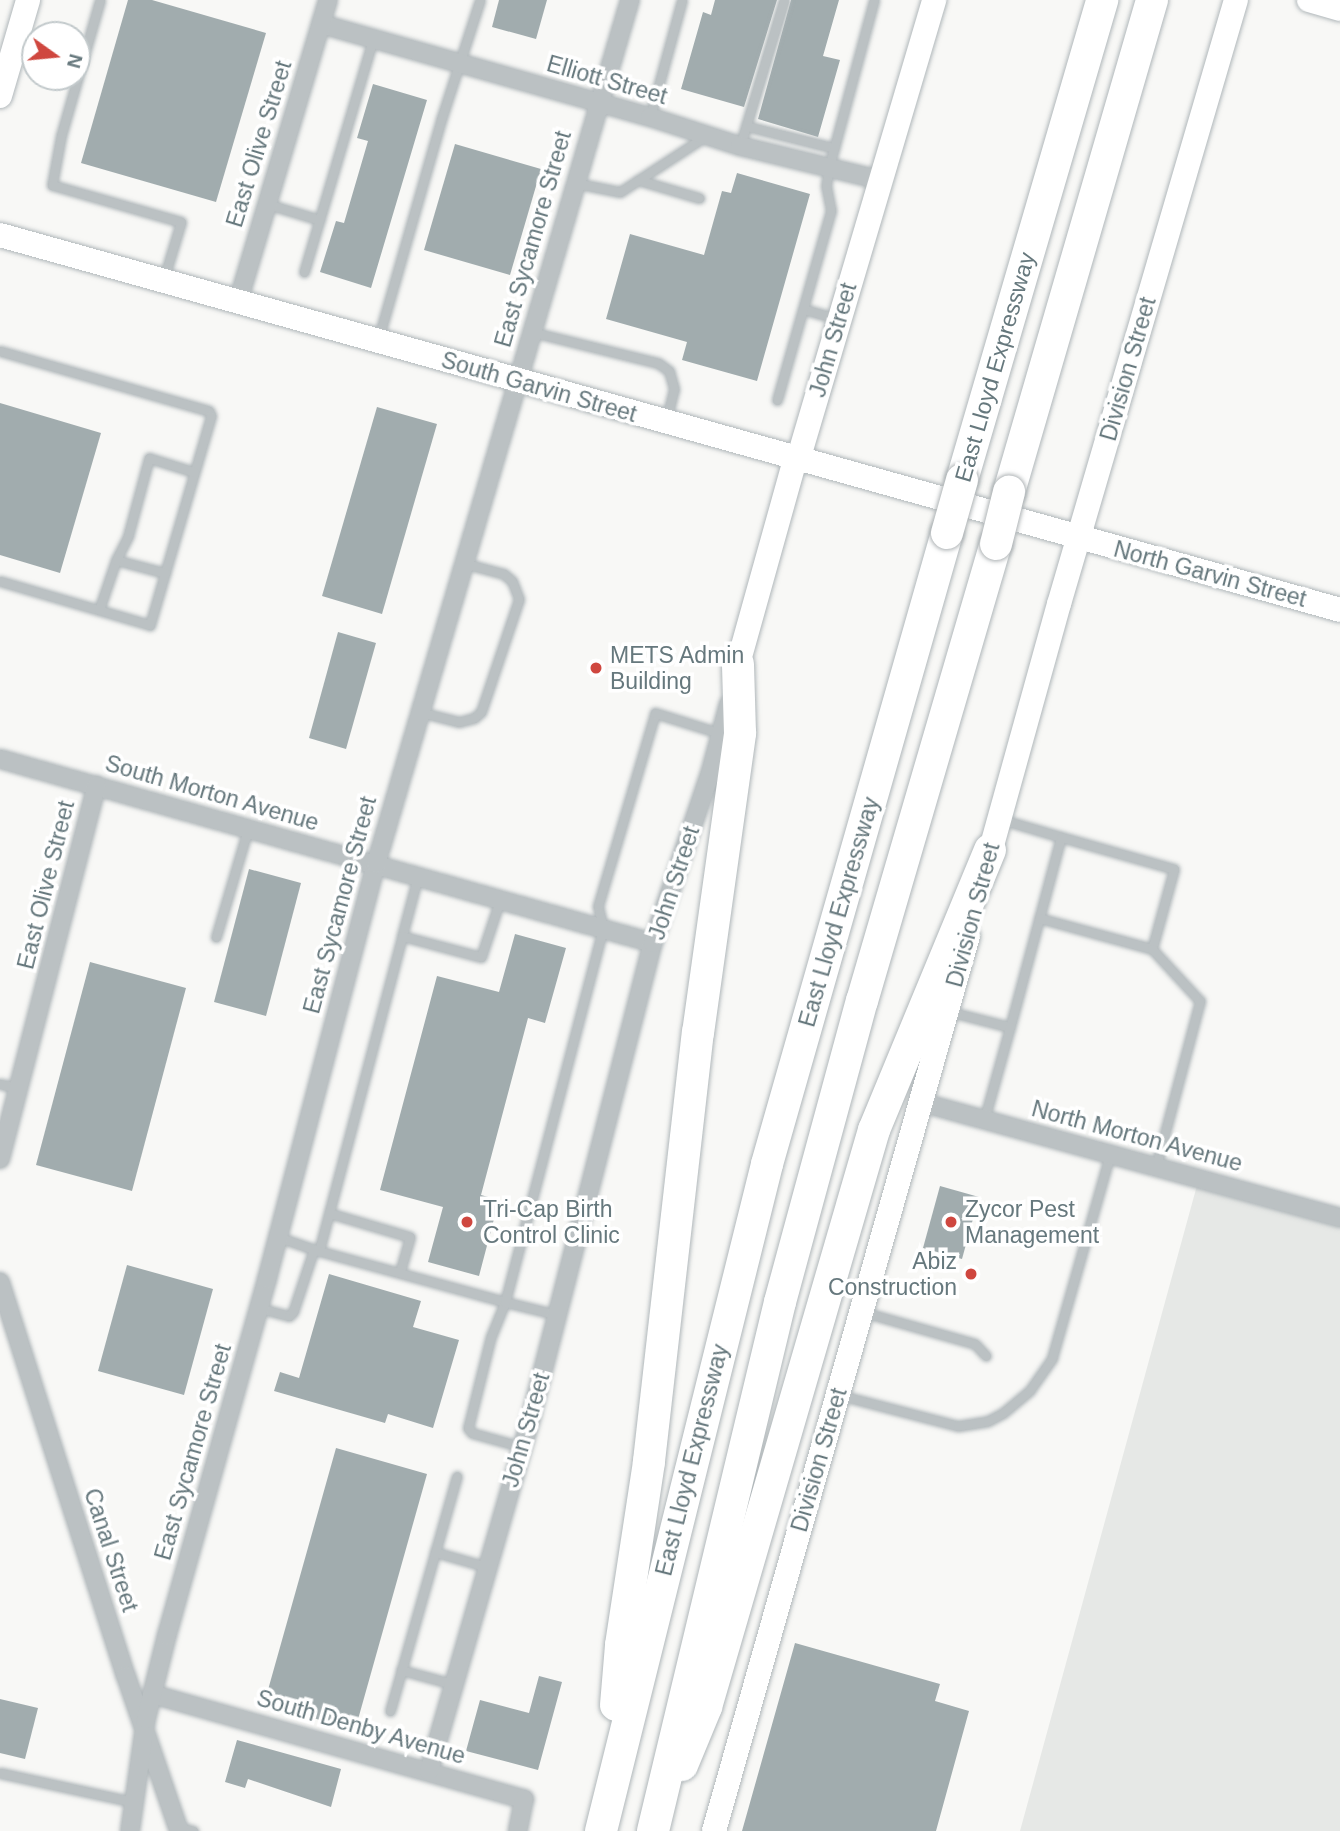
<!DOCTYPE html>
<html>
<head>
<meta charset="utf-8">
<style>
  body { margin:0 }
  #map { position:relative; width:1340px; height:1831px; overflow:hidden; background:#f8f8f6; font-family:Helvetica,sans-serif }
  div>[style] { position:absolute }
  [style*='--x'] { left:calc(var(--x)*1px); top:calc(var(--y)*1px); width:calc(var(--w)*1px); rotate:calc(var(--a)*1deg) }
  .built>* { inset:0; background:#e6e8e6 }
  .building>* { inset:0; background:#a1acae }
  .roads { filter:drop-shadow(0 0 2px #b0b7ba) drop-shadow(0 0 2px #b0b7ba) }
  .lane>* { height:9px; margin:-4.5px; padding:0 4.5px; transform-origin:4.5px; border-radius:4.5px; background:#bbc1c3 }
  .street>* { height:18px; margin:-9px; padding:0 9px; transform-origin:9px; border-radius:9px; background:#bbc1c3 }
  .secondary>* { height:24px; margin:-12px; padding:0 12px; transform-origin:12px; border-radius:12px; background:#fff }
  .highway>* { height:32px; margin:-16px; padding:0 16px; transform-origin:16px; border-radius:16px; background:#fff }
  .bridges { filter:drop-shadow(0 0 2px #b0b5b7) drop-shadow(0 0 2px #b0b5b7) }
  .highway-bridge>* { height:32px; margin:-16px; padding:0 16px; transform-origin:16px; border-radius:16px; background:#fff }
  .dots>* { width:19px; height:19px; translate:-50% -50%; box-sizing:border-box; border:4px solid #fff; border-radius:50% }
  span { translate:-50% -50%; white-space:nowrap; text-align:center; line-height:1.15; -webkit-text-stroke:7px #fff; paint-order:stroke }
  .street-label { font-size:23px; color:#66787d }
  .poi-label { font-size:23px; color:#66787d }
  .left { translate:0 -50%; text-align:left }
  .right { translate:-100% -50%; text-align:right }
  .north { position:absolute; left:21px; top:21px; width:70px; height:70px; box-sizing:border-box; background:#fff; border:2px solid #c2c9cb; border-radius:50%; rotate:105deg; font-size:19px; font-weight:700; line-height:28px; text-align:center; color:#66787d }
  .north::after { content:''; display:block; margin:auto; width:24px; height:32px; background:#cf473f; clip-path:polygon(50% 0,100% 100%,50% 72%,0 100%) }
</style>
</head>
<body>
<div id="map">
  <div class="built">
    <div style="clip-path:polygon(1199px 1178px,1340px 1216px,1340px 1831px,1020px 1831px)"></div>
  </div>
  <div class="building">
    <div style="clip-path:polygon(128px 0,152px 0,266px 33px,216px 202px,81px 163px)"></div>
    <div style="clip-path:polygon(499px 0,547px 0,536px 39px,492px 27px)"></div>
    <div style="clip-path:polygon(715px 0,777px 0,744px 107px,681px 89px,703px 12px,711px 15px)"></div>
    <div style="clip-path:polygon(791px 0,839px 0,823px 56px,840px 60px,818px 137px,758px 119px)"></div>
    <div style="clip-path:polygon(373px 84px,427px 100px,371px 288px,320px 272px,336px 221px,344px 223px,368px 141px,357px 138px)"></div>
    <div style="clip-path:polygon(455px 144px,541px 169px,510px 275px,424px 250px)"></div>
    <div style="clip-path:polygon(737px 173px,810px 194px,757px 381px,682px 360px,687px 342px,606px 319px,630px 234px,704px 255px,722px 191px,731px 193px)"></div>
    <div style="clip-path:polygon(0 403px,101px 433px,60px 573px,0 555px)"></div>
    <div style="clip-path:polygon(377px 407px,437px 424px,382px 614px,322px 596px)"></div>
    <div style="clip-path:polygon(338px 632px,376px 643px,346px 749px,309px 738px)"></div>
    <div style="clip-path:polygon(249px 869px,301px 883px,266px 1016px,214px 1002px)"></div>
    <div style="clip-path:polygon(515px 934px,566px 948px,545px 1023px,528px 1018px,481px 1195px,499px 1200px,479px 1276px,428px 1262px,443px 1207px,380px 1190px,437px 976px,499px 992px)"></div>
    <div style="clip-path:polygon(90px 962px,186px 988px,132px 1191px,36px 1165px)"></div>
    <div style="clip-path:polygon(940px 1186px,979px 1197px,962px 1259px,923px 1248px)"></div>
    <div style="clip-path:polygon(127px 1265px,213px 1289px,184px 1395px,98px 1371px)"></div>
    <div style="clip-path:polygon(329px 1274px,421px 1301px,413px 1327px,459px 1340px,433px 1428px,388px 1414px,385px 1423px,274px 1391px,280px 1372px,299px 1378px)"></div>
    <div style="clip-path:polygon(336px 1448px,427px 1474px,355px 1730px,264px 1704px)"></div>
    <div style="clip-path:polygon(795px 1643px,940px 1684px,935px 1701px,969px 1711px,936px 1831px,742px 1831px)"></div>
    <div style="clip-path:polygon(539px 1676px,562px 1682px,538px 1770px,466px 1751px,480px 1700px,529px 1713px)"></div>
    <div style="clip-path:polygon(0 1699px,38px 1708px,25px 1759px,0 1753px)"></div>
    <div style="clip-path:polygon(237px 1740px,341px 1769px,331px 1807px,248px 1779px,245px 1788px,225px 1782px)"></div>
  </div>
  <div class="roads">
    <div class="lane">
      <div style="--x:100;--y:0;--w:141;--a:106"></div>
      <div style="--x:61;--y:136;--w:50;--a:100.4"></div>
      <div style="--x:52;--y:185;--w:134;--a:16"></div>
      <div style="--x:181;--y:222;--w:59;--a:106.9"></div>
      <div style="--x:650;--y:117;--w:121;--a:-74.7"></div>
      <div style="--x:746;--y:126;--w:91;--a:14"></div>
      <div style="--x:740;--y:146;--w:152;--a:-73.2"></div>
      <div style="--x:638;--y:180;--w:64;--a:16.4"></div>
      <div style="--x:575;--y:183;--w:46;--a:11.3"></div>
      <div style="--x:620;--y:192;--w:103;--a:-33.1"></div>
      <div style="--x:267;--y:204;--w:55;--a:16.8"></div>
      <div style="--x:304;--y:272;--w:243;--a:-73.5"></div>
      <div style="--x:803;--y:309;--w:35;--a:16"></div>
      <div style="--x:532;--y:332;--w:130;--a:13.8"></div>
      <div style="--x:658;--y:363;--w:14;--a:36"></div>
      <div style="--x:669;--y:371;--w:19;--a:74"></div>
      <div style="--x:674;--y:389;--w:32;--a:104"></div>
      <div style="--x:378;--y:340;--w:229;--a:-74"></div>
      <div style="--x:441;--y:120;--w:126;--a:-72"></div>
      <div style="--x:0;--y:351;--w:217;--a:16"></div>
      <div style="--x:209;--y:411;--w:5;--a:68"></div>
      <div style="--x:211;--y:416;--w:218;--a:106.3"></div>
      <div style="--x:150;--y:625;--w:156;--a:-163.7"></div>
      <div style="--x:777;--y:400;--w:197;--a:-74.1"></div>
      <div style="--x:831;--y:211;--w:25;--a:-101"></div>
      <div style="--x:826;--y:186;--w:19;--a:-81"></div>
      <div style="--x:829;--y:167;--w:173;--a:-74.9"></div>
      <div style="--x:116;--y:560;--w:51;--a:14.9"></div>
      <div style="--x:99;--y:610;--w:53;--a:-71.2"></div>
      <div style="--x:116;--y:560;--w:27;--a:-63"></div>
      <div style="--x:128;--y:536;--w:81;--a:-74.9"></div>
      <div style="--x:149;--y:458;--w:47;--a:17.3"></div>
      <div style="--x:420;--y:712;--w:40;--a:14.4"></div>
      <div style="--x:459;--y:722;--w:16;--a:-15"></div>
      <div style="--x:474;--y:718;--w:9;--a:-41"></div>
      <div style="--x:481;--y:712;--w:119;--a:-71.4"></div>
      <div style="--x:519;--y:599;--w:19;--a:-111"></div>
      <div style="--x:512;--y:581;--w:11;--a:-139"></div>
      <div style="--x:504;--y:574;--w:42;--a:-165"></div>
      <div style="--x:1000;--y:819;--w:64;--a:16.4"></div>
      <div style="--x:1061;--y:837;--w:197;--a:105"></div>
      <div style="--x:1039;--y:918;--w:117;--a:15.3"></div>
      <div style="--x:1152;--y:949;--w:83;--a:-74.6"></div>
      <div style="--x:1174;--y:869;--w:117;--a:-164.2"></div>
      <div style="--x:402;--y:936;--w:62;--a:-75.1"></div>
      <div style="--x:216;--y:937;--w:113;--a:-73.5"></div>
      <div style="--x:1152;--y:949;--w:71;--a:47.3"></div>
      <div style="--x:1200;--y:1001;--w:171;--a:104.9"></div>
      <div style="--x:947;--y:1011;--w:65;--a:14.3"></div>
      <div style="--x:1010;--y:1027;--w:97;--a:105.6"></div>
      <div style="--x:0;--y:1084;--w:18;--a:13"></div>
      <div style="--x:329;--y:1213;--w:84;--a:16.5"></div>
      <div style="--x:410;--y:1237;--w:37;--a:106"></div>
      <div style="--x:278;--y:1237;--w:43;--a:18.9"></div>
      <div style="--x:319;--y:1251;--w:326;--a:-75.2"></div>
      <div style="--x:402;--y:936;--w:82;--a:14.9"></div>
      <div style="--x:481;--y:957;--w:60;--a:-71.6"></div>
      <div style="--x:319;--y:1251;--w:193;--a:15.3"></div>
      <div style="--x:505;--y:1302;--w:37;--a:112"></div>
      <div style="--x:491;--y:1336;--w:95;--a:104"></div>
      <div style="--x:468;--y:1428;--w:6;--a:51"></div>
      <div style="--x:472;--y:1433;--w:52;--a:15.6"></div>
      <div style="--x:259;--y:1308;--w:31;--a:15"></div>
      <div style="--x:289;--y:1316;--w:6;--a:-45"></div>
      <div style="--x:293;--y:1312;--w:66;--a:-71.6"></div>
      <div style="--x:863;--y:1312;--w:116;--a:15.9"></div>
      <div style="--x:975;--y:1344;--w:16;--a:47"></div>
      <div style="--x:558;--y:1315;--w:55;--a:-166.2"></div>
      <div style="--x:505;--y:1302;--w:387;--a:-75.3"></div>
      <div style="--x:603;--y:928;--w:23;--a:-103"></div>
      <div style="--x:598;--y:906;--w:201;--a:-73.5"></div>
      <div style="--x:655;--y:713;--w:70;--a:17.4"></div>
      <div style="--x:839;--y:1395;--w:123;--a:14.6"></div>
      <div style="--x:958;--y:1426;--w:30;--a:-9"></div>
      <div style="--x:988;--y:1421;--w:17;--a:-28"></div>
      <div style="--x:1003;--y:1413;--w:35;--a:-40"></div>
      <div style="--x:1030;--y:1390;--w:39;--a:-55"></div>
      <div style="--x:1052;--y:1358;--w:212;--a:-74.1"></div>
      <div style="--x:435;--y:1552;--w:54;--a:16.1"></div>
      <div style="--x:401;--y:1670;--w:54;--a:15.1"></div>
      <div style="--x:390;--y:1711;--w:244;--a:-74.1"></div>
      <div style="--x:0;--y:1773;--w:136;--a:12.3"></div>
      <div style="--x:178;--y:1827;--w:16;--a:15"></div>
    </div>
    <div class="street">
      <div style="--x:321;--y:24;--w:342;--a:15.8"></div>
      <div style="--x:650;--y:117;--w:95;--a:17.9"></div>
      <div style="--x:740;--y:146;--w:144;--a:13.7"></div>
      <div style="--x:238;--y:302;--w:315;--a:-73.4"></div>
      <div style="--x:0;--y:759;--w:678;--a:15.74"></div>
      <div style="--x:920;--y:1102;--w:436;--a:15.4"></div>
      <div style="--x:0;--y:1159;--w:386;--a:-75.5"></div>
      <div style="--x:0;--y:1282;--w:414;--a:72.3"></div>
      <div style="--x:126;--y:1676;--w:164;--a:71.1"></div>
      <div style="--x:152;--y:1694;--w:387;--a:15.8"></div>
      <div style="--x:524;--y:1799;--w:33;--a:101"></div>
      <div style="--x:429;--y:1771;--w:373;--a:-73.9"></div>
      <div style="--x:532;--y:1413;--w:485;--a:-75.6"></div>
      <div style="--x:653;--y:943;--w:178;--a:-71.4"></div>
      <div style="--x:710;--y:774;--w:73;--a:-75"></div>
      <div style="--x:130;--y:1831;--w:113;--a:-81.9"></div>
      <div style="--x:146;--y:1719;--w:87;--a:-76"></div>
      <div style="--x:167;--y:1635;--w:370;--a:-74.3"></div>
      <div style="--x:267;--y:1279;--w:429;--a:-75.3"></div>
      <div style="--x:376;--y:864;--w:901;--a:-73.62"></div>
    </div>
    <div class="secondary">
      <div style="--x:1309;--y:0;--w:32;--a:16"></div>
      <div style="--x:0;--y:96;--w:100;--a:-73.7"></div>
      <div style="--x:0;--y:235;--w:1391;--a:15.63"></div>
      <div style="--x:738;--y:664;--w:205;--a:-74.4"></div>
      <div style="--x:793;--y:467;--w:9;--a:-54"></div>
      <div style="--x:798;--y:460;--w:480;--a:-73.5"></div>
      <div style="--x:986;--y:867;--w:273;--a:-74.5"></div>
      <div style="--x:1059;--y:604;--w:629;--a:-73.67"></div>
      <div style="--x:714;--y:1831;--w:930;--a:-74.16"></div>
    </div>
    <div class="highway">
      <div style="--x:962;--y:480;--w:500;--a:-73.7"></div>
      <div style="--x:1009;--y:492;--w:512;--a:-73.79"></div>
      <div style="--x:616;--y:1705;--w:60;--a:-85.2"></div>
      <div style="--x:621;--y:1645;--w:186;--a:-81.3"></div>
      <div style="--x:649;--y:1461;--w:431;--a:-83.5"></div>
      <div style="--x:698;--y:1033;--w:303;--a:-82"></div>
      <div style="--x:740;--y:733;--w:69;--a:-91.7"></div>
      <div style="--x:682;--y:1765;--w:63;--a:-67.5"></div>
      <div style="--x:706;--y:1707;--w:601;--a:-73.77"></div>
      <div style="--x:874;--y:1130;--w:303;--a:-67.5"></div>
      <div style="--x:601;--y:1831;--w:687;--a:-76.02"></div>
      <div style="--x:767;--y:1164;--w:656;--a:-74.08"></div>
      <div style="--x:653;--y:1831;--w:544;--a:-76.5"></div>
      <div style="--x:780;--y:1302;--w:312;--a:-74.8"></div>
      <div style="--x:862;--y:1001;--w:476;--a:-73.7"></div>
    </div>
  </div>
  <div class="bridges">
    <div class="highway-bridge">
      <div style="--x:947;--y:533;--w:55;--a:-74.2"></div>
      <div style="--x:996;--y:544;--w:54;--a:-76"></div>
    </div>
  </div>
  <div class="dots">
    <div style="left:596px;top:668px;background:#cf473f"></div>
    <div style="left:467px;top:1222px;background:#cf473f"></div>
    <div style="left:951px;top:1222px;background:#cf473f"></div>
    <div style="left:971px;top:1274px;background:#cf473f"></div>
  </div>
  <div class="street-label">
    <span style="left:607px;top:80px;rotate:16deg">Elliott Street</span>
    <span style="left:259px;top:144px;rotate:-73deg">East Olive Street</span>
    <span style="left:533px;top:239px;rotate:-74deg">East Sycamore Street</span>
    <span style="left:833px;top:340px;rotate:-74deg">John Street</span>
    <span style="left:995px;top:367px;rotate:-74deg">East Lloyd Expressway</span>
    <span style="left:1128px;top:369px;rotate:-74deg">Division Street</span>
    <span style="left:539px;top:387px;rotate:16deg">South Garvin Street</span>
    <span style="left:1210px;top:574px;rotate:15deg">North Garvin Street</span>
    <span style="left:212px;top:793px;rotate:16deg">South Morton Avenue</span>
    <span style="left:674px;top:883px;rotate:-72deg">John Street</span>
    <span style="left:46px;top:885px;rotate:-76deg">East Olive Street</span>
    <span style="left:340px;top:905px;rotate:-75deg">East Sycamore Street</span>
    <span style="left:839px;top:912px;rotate:-74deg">East Lloyd Expressway</span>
    <span style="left:973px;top:915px;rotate:-75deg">Division Street</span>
    <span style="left:1137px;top:1136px;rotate:15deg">North Morton Avenue</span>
    <span style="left:526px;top:1430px;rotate:-74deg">John Street</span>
    <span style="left:193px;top:1452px;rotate:-74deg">East Sycamore Street</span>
    <span style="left:692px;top:1460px;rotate:-76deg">East Lloyd Expressway</span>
    <span style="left:819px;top:1460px;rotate:-74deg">Division Street</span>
    <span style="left:111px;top:1550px;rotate:72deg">Canal Street</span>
    <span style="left:361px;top:1727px;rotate:16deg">South Denby Avenue</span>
  </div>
  <div class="poi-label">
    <span class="left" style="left:610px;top:668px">METS Admin<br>Building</span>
    <span class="left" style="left:483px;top:1222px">Tri-Cap Birth<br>Control Clinic</span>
    <span class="left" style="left:965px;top:1222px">Zycor Pest<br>Management</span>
    <span class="right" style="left:957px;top:1274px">Abiz<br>Construction</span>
  </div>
  <div class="north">N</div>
</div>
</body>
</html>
